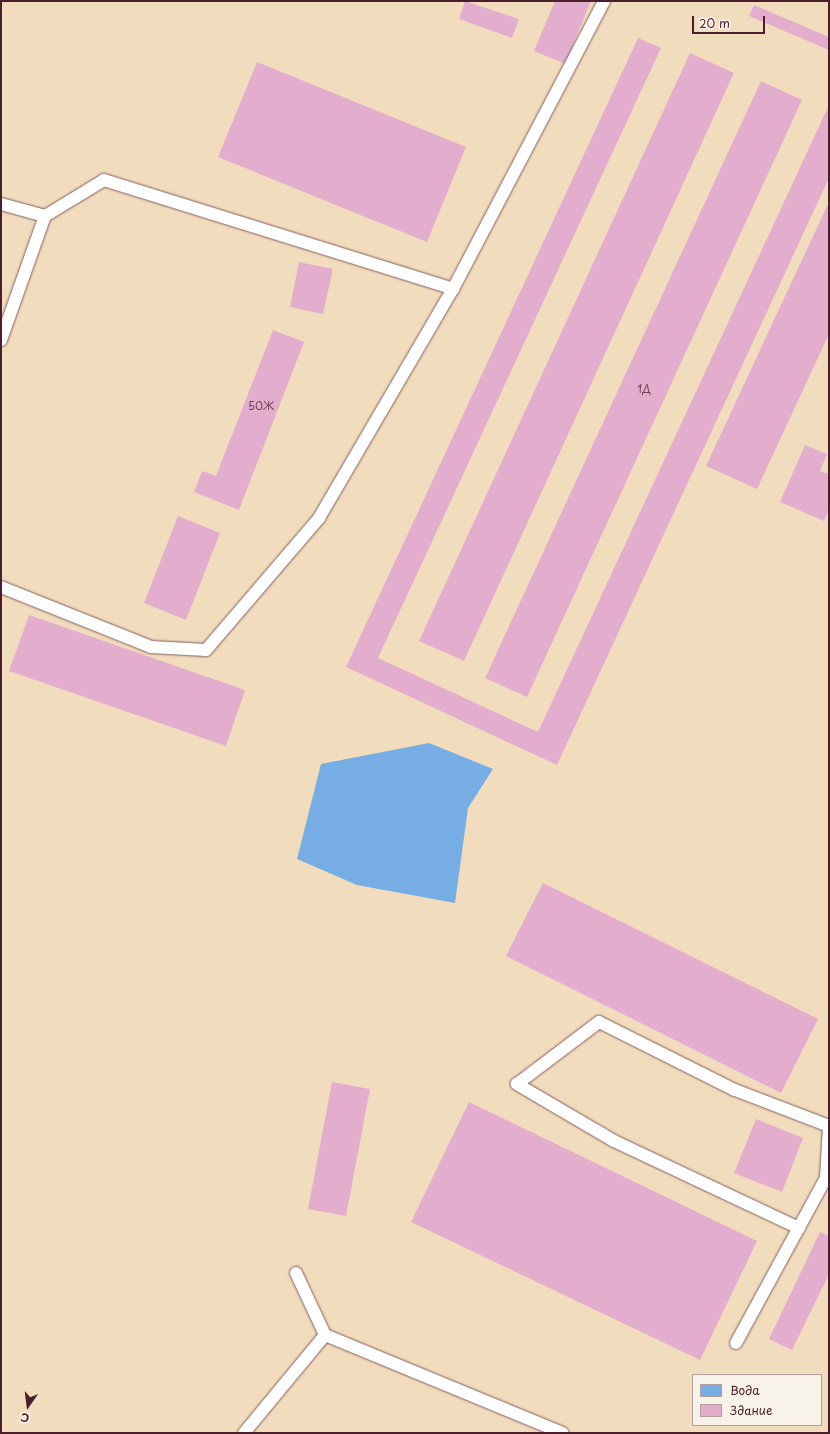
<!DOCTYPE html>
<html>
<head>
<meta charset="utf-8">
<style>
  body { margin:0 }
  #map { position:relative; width:830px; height:1434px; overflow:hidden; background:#f2dcbe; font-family:"Playpen Sans",sans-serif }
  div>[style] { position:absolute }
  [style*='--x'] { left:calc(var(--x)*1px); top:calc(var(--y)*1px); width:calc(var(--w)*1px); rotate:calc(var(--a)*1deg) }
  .water>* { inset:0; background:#77ade5 }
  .building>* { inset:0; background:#e3aecd }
  .roads { filter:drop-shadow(0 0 1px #85615e) drop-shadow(0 0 1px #85615e) }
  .service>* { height:12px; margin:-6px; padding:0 6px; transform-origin:6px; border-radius:6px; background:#fff }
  span { translate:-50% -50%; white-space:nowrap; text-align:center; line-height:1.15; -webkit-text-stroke:3.5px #f7f3e8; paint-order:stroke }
  .number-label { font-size:11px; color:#704354 }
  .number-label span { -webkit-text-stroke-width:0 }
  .frame { position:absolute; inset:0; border:2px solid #4a1f2b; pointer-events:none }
  .legend { position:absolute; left:692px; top:1374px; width:130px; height:52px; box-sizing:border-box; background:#f7f3e8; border:1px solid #b29e9c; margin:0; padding:5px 7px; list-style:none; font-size:12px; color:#4a1f2b }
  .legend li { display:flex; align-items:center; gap:8px; height:20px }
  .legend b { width:20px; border:1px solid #b29e9c }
  .north { position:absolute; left:8px; top:1386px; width:40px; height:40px; -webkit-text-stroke:3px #f7f3e8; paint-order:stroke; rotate:194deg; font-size:11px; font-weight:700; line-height:16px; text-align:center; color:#4a1f2b }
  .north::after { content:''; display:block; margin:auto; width:14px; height:18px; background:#4a1f2b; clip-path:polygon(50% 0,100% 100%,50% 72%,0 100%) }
  .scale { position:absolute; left:692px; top:16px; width:73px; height:18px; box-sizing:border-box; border:2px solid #4a1f2b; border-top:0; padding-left:5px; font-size:12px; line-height:14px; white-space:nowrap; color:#4a1f2b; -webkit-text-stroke:3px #f7f3e8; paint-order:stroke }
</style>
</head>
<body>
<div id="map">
  <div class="water">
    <div style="clip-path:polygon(429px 743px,493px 769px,468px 808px,455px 903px,357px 885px,297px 859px,321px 764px)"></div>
  </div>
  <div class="building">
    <div style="clip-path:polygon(465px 1px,519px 19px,512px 38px,459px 19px)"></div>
    <div style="clip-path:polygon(555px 1px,591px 1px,565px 64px,534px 51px)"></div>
    <div style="clip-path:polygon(754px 5px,829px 37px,829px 50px,749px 16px)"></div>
    <div style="clip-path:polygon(638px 38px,661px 48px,378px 658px,538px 732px,829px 105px,829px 178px,557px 765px,346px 667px)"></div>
    <div style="clip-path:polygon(690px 53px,734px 73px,464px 661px,419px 641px)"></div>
    <div style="clip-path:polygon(257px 62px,466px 147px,427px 242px,218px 157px)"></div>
    <div style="clip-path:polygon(761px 81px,802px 100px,527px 697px,485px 678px)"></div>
    <div style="clip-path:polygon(829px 202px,829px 334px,757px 489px,706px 466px)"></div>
    <div style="clip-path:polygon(299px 262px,333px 269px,323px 314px,290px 307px)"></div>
    <div style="clip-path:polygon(273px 330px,304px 342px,239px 510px,194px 492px,202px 471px,216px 476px)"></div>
    <div style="clip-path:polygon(805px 445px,827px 454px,820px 471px,829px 474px,829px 509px,824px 521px,780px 502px)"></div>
    <div style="clip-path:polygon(178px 516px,220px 533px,186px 620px,144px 603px)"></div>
    <div style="clip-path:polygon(29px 615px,245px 690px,226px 746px,9px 671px)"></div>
    <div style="clip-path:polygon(543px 883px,818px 1019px,781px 1093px,506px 956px)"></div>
    <div style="clip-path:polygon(332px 1082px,370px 1089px,346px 1216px,308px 1209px)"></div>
    <div style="clip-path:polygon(469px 1102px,757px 1241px,700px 1360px,411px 1222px)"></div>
    <div style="clip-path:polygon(756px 1119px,803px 1138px,782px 1192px,734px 1173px)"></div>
    <div style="clip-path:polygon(820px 1232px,829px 1236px,829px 1274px,792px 1350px,769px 1339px)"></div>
  </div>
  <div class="roads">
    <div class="service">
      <div style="--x:1;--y:204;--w:46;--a:15.3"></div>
      <div style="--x:1;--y:340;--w:132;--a:-70.5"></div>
      <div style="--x:45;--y:216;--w:69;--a:-31.4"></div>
      <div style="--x:104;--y:180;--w:366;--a:17.3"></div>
      <div style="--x:453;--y:289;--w:325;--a:-62.3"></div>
      <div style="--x:1;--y:587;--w:162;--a:21.8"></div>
      <div style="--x:151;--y:647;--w:55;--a:3.1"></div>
      <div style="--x:206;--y:650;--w:174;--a:-49.4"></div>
      <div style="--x:319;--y:518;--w:265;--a:-59.7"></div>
      <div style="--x:799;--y:1228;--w:204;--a:-154.8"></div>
      <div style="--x:614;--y:1141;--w:113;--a:-149.6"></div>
      <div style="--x:517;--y:1084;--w:103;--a:-37.1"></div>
      <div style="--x:599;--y:1022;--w:152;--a:26.6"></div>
      <div style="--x:735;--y:1090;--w:101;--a:21"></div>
      <div style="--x:829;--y:1126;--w:52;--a:93.3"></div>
      <div style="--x:296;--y:1273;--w:68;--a:64.9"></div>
      <div style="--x:325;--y:1335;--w:257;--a:22.4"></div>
      <div style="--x:736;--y:1343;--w:188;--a:-61.4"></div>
      <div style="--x:826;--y:1178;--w:4;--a:34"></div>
      <div style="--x:244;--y:1433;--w:127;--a:-50.4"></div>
    </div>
  </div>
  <div class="number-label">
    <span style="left:644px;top:389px">1Д</span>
    <span style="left:261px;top:406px">50Ж</span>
  </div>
  <div class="frame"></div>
  <ul class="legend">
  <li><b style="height:11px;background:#77ade5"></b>Вода</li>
  <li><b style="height:11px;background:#e3aecd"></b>Здание</li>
  </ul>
  <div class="north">С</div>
  <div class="scale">20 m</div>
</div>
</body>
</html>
